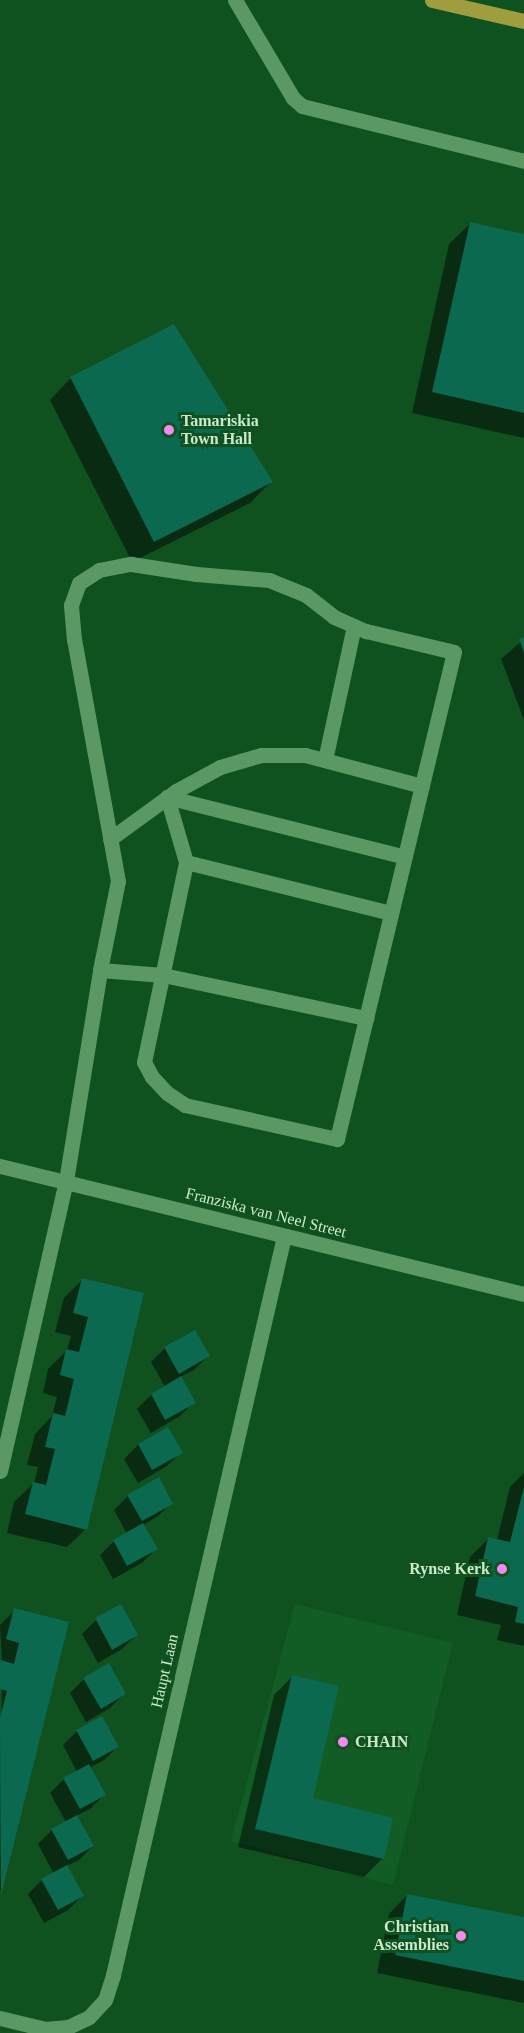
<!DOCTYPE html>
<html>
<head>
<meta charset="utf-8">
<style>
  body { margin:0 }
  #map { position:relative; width:524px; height:2033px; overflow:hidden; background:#105120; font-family:Georgia,serif }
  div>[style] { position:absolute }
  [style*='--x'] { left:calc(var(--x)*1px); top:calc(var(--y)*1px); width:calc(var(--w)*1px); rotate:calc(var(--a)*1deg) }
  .built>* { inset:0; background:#125c25 }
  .shadow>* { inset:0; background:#0007 }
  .building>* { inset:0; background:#0b694f }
  .minor>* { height:15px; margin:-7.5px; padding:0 7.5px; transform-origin:7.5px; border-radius:7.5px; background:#5b9964 }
  .major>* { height:15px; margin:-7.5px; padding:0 7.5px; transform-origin:7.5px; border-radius:7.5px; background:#9f9e3e }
  .dots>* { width:16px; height:16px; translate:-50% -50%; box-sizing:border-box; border:3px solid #105120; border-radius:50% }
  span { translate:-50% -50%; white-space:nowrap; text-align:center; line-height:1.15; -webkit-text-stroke:6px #105120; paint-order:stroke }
  .poi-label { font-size:16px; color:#cbeacd; font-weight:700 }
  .left { translate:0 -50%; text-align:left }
  .right { translate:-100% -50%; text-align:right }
  .street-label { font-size:16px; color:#cbeacd }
</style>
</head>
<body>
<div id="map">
  <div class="built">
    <div style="clip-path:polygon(295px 1604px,453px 1643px,393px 1885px,231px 1841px)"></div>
  </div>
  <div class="shadow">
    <div style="clip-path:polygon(471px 223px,524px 235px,524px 438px,412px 413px,449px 244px)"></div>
    <div style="clip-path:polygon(71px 378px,271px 482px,250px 503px,132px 562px,50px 400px)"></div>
    <div style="clip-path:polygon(524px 639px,524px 720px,501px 659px)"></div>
    <div style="clip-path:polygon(82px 1280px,142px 1294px,86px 1529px,67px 1547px,7px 1533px,14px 1502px,34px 1483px,38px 1467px,27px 1465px,35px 1434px,52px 1416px,57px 1397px,43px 1393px,48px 1369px,67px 1350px,71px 1336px,55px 1332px,64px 1298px)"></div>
    <div style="clip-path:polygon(165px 1348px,208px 1356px,194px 1370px,180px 1377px,194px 1402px,180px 1416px,151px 1433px,137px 1409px,151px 1395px,165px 1387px,151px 1362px)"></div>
    <div style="clip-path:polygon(168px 1429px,181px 1452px,167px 1466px,138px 1483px,124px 1459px,138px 1445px)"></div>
    <div style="clip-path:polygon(524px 1473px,524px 1646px,497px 1640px,501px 1625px,457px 1615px,470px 1557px,489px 1538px,497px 1540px,510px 1487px)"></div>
    <div style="clip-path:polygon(128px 1496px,171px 1503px,157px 1517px,143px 1525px,156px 1549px,142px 1563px,113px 1579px,100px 1555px,114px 1541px,127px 1534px,114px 1510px)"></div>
    <div style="clip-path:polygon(15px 1610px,68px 1623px,0 1892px,2px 1661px,0 1625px)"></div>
    <div style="clip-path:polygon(96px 1620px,136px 1635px,122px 1649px,98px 1663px,82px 1634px)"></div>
    <div style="clip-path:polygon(292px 1677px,311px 1799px,392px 1819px,382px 1859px,364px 1877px,238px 1847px,274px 1695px)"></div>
    <div style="clip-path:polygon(84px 1679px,124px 1694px,110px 1708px,86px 1722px,70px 1693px)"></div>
    <div style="clip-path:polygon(77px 1731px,118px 1746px,104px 1760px,89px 1768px,104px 1795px,90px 1809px,76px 1816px,93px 1846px,79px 1860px,66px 1866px,82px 1896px,68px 1910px,44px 1923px,28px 1894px,42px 1880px,54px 1874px,38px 1844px,52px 1830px,66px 1822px,50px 1793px,64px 1779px,77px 1772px,63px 1745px)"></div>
    <div style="clip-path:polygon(407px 1895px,524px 1919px,524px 2003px,377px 1973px,389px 1914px)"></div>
  </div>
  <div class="building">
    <div style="clip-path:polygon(470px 222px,524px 234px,524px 413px,432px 392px)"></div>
    <div style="clip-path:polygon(174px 324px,273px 482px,154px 542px,70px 377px)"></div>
    <div style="clip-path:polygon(524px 637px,524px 653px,519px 639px)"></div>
    <div style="clip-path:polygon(82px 1278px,144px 1293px,87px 1530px,25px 1514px,33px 1482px,46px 1485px,55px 1449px,45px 1447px,53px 1413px,65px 1416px,74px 1379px,60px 1375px,66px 1349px,79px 1352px,88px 1317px,73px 1313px)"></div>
    <div style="clip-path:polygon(195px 1330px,210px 1356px,179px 1374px,164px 1347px)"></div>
    <div style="clip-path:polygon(181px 1376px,196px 1403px,165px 1420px,151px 1394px)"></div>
    <div style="clip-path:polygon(168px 1427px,183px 1453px,152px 1470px,138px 1444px)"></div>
    <div style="clip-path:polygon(159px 1477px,173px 1504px,142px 1521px,127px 1495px)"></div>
    <div style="clip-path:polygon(524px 1487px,524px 1624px,515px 1622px,518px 1607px,475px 1596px,488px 1537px,510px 1542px)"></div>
    <div style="clip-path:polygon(143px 1523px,158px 1549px,127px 1566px,113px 1540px)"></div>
    <div style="clip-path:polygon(121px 1604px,138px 1635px,112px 1650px,95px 1618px)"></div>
    <div style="clip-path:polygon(14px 1608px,69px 1622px,1px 1895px,0 1718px,7px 1691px,0 1689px,0 1664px,1px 1660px,14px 1664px,19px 1643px,6px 1639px)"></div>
    <div style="clip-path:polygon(109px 1663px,126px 1694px,101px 1709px,83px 1678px)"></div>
    <div style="clip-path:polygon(292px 1675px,339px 1686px,313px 1798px,393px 1818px,384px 1859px,255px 1829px)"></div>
    <div style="clip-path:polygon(102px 1716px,119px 1747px,93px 1761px,76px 1730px)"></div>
    <div style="clip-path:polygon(89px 1764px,106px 1795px,80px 1809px,63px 1778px)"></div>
    <div style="clip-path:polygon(77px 1815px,94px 1846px,68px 1860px,51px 1829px)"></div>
    <div style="clip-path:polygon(67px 1865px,84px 1896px,58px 1910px,41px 1879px)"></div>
    <div style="clip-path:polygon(407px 1894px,524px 1917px,524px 1981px,395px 1955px)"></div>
  </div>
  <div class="minor">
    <div style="--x:235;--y:0;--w:114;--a:59.4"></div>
    <div style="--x:293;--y:98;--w:12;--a:42"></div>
    <div style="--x:302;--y:106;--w:229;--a:13.9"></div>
    <div style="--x:325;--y:760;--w:137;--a:-77.8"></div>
    <div style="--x:167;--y:797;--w:68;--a:73.7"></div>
    <div style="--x:186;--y:862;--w:211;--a:14"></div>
    <div style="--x:167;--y:797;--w:245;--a:14.1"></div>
    <div style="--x:110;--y:839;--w:82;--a:-36"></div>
    <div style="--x:176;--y:791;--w:50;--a:-28.6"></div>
    <div style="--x:220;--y:767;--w:43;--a:-16.3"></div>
    <div style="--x:261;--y:755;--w:44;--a:0"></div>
    <div style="--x:305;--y:755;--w:121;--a:14.8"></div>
    <div style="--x:100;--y:970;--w:63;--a:4.5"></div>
    <div style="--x:163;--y:975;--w:208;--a:12"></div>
    <div style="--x:0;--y:1166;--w:539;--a:13.73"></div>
    <div style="--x:0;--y:1471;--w:297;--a:-77.2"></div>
    <div style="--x:66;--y:1181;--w:214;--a:-80.8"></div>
    <div style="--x:100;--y:970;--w:91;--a:-78.6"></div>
    <div style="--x:118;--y:881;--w:245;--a:-100.3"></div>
    <div style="--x:74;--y:640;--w:35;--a:-95"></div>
    <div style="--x:71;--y:605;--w:23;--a:-70"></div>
    <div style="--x:79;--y:583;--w:24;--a:-33"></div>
    <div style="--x:99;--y:570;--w:33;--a:-11"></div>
    <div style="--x:131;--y:564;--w:66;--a:8.7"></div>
    <div style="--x:196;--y:574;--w:73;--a:4.7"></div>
    <div style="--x:269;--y:580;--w:40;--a:22"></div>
    <div style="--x:306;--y:595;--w:36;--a:38"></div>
    <div style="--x:334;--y:617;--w:35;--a:24"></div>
    <div style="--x:366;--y:631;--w:90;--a:13.4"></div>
    <div style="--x:454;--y:652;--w:501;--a:103.51"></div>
    <div style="--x:337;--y:1139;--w:156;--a:-167.4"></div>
    <div style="--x:185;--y:1105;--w:22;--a:-146"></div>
    <div style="--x:167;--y:1093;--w:22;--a:-133"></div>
    <div style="--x:152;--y:1077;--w:17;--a:-118"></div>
    <div style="--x:144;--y:1062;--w:204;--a:-78.1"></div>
    <div style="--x:0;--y:2018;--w:46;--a:13.7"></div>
    <div style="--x:45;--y:2029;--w:23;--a:-5"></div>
    <div style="--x:68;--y:2027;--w:23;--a:-25"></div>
    <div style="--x:89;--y:2017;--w:23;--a:-47"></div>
    <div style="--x:105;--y:2000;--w:26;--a:-72"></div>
    <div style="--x:113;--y:1975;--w:759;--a:-76.97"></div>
  </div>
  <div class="major">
    <div style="--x:432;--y:0;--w:94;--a:12.9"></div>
  </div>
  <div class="dots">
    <div style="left:169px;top:430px;background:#f38af2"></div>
    <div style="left:502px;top:1569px;background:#f38af2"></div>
    <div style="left:343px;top:1742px;background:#f38af2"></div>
    <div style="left:461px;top:1936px;background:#f38af2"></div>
  </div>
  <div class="poi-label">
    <span class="left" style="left:181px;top:430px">Tamariskia<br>Town Hall</span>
    <span class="right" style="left:490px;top:1569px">Rynse Kerk</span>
    <span class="left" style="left:355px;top:1742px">CHAIN</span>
    <span class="right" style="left:449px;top:1936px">Christian<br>Assemblies</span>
  </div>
  <div class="street-label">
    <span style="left:266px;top:1213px;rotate:14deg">Franziska van Neel Street</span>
    <span style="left:165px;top:1671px;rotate:-77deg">Haupt Laan</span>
  </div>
</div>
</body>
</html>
